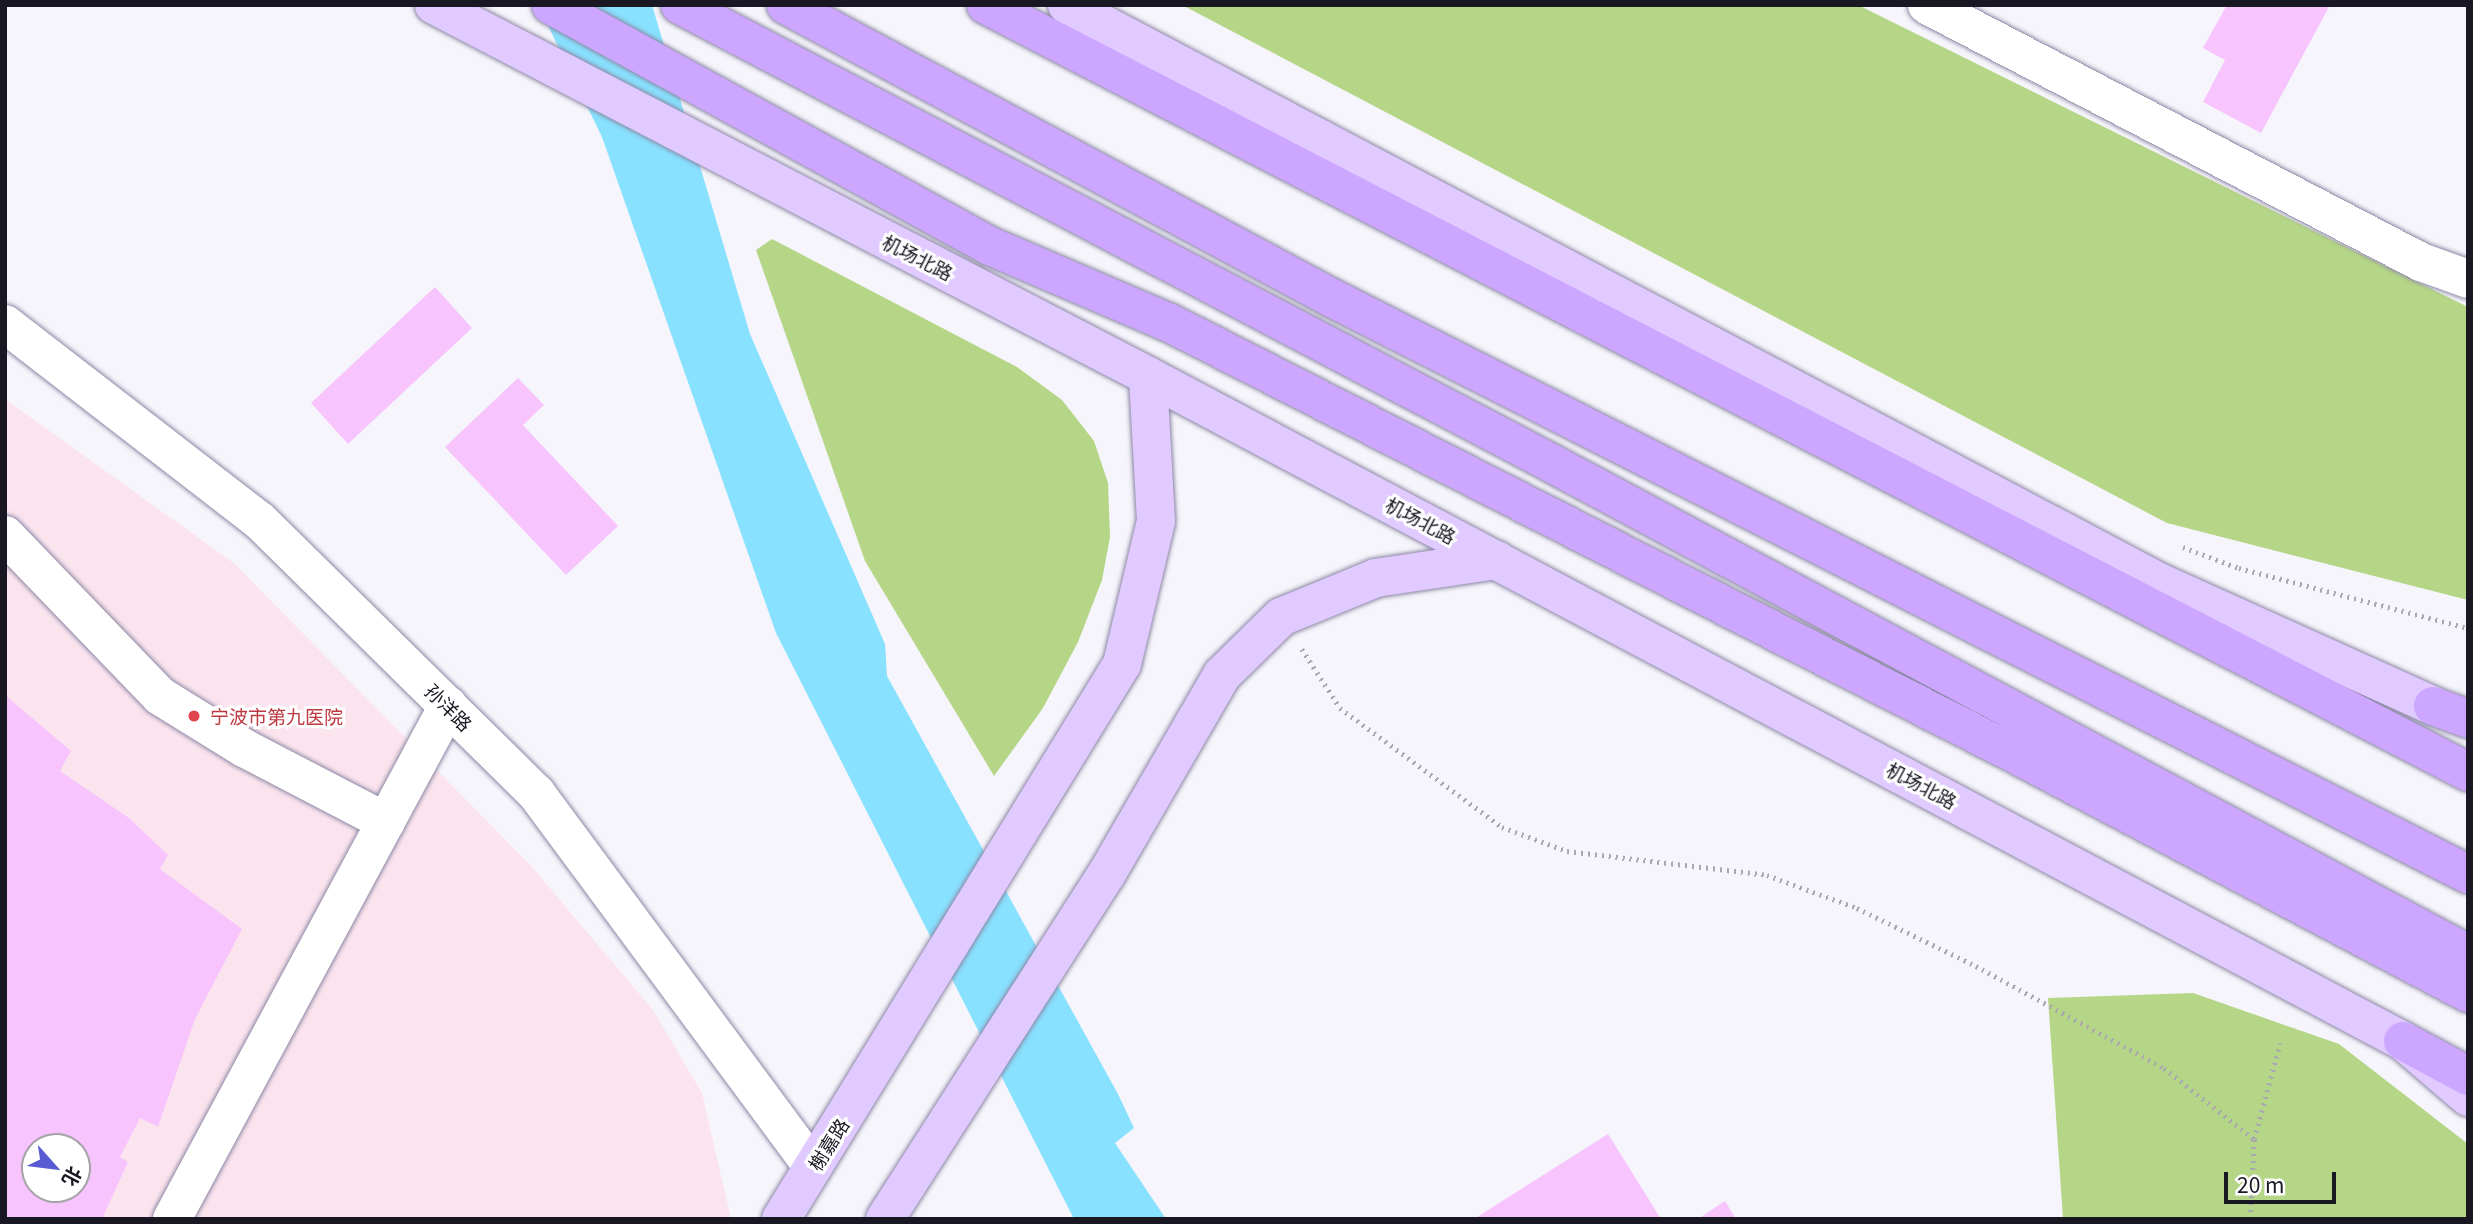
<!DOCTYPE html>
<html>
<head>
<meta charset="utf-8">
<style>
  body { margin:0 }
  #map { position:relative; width:2473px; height:1224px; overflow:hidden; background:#f6f5fb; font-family:Georgia,"Noto Sans SC",serif }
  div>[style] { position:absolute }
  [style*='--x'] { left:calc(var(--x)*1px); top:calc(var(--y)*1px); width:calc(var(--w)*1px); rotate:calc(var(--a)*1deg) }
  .medical>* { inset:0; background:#fce4ef }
  .green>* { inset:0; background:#b5d687 }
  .water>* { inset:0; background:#88e1ff }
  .building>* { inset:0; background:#f7c4fd }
  .path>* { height:4.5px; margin-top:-2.25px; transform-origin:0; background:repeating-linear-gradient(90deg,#a9a8b0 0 2px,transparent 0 7px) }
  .roads { filter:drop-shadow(0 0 2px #8c88a5) drop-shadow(0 0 2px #8c88a5) }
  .minor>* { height:38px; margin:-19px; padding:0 19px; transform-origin:19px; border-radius:19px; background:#fff }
  .major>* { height:38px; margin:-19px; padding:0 19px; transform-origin:19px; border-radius:19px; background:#e0caff }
  .highway>* { height:38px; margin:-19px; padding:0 19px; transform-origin:19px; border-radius:19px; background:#cca6ff }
  .dots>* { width:19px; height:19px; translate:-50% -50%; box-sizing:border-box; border:4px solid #fff; border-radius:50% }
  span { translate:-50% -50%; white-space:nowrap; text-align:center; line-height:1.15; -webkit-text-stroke:6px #fff; paint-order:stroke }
  .street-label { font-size:19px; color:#191722 }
  .health-label { font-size:19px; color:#be3a42 }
  .left { translate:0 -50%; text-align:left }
  .frame { position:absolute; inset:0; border:7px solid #191722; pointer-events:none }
  .north { position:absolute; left:21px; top:1133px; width:70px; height:70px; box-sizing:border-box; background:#fff; border:2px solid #a3a2a7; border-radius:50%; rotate:118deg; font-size:19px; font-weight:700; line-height:28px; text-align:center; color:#191722 }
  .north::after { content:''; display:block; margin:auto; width:24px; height:32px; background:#595bd3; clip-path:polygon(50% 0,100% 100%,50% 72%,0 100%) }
  .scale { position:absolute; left:2224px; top:1172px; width:112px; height:32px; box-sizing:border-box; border:4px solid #191722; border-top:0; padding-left:9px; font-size:21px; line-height:24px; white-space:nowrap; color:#191722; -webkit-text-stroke:5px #fff; paint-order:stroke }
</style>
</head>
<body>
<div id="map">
  <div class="medical">
    <div style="clip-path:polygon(evenodd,5px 399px,235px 564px,532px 867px,653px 1010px,702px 1093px,731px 1219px,5px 1219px,5px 399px,35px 1147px,77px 1147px,77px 1189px,35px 1189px,35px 1147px)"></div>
  </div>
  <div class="green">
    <div style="clip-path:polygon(1182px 5px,1858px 5px,2468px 307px,2468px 600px,2167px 523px)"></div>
    <div style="clip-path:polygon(772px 239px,1017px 367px,1062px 400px,1094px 441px,1108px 483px,1110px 537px,1102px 580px,1078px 642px,1043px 708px,994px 776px,865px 561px,756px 250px)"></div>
    <div style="clip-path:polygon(2193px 993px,2339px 1044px,2468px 1144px,2468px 1219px,2063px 1219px,2048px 998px)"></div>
  </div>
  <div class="water">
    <div style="clip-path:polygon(538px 5px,652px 5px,750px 334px,885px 644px,887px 676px,1118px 1094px,1134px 1128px,1115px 1143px,1166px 1219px,1074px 1219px,776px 633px,602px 137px)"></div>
  </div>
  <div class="building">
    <div style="clip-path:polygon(2227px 5px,2330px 5px,2261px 133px,2203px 102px,2225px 60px,2203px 48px)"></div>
    <div style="clip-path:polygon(435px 287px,472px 328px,348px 444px,311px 403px)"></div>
    <div style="clip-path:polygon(518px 378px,544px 405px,523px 425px,618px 526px,566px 575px,445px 447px)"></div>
    <div style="clip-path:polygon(evenodd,5px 695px,71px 751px,60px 771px,129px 818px,168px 855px,160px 869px,242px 929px,195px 1019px,158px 1127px,140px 1118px,120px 1157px,128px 1162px,102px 1219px,5px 1219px,5px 695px,35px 1147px,77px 1147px,77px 1189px,35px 1189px,35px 1147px)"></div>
    <div style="clip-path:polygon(1608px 1134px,1661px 1219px,1474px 1219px)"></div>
    <div style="clip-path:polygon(1725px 1201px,1736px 1219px,1698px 1219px)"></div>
  </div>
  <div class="path">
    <div style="--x:2183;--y:547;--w:60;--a:20.6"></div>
    <div style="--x:2239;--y:568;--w:237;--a:14.7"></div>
    <div style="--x:1302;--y:649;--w:70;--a:57.2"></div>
    <div style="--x:1340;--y:708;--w:201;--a:36.3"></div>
    <div style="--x:1502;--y:827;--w:69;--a:20.3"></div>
    <div style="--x:1567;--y:851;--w:201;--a:6.8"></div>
    <div style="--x:1767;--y:875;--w:96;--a:20.1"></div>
    <div style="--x:1857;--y:908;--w:132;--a:26"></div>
    <div style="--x:1976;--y:966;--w:214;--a:28.5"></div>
    <div style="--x:2164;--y:1068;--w:115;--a:38.3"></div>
    <div style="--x:2250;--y:1219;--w:80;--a:-87.1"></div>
    <div style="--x:2254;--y:1139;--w:99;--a:-74.8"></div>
  </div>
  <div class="roads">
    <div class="minor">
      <div style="--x:1927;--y:5;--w:557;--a:27.49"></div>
      <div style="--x:2421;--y:262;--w:50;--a:19.9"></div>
      <div style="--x:5;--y:324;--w:322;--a:37.7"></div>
      <div style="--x:260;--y:521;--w:388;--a:44.6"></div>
      <div style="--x:536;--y:793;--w:465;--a:53.5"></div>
      <div style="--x:5;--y:535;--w:223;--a:46.1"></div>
      <div style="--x:160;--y:696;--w:99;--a:31.8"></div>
      <div style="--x:244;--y:748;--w:160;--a:27.5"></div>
      <div style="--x:172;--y:1219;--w:583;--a:-61.72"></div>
    </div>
    <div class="major">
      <div style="--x:434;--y:5;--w:805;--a:27.46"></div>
      <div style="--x:1148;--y:376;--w:1420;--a:27.92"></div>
      <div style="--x:2403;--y:1041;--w:86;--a:40.7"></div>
      <div style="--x:1067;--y:5;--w:1235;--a:27.85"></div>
      <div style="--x:2159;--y:582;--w:301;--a:24.3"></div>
      <div style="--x:781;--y:1219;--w:651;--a:-58.43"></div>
      <div style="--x:1122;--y:664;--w:147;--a:-76.6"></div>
      <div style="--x:1156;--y:521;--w:145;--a:-93.2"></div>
      <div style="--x:885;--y:1219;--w:409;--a:-57.3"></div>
      <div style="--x:1106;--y:875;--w:231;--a:-59.9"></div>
      <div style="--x:1222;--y:675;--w:83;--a:-44.5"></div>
      <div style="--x:1281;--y:617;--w:103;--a:-22.3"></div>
      <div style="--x:1376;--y:578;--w:122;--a:-8.5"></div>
    </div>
    <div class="highway">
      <div style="--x:551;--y:5;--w:501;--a:28.77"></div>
      <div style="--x:990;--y:246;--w:196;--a:23.2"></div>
      <div style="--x:1170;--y:323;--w:953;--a:27.02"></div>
      <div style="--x:2019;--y:756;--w:508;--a:27.83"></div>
      <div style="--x:680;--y:5;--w:986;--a:27.73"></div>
      <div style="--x:1553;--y:464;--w:1038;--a:28.17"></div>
      <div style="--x:786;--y:5;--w:620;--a:28.22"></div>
      <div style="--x:1332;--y:298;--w:1274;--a:26.89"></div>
      <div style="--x:986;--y:5;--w:1669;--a:27.36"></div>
      <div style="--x:2433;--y:706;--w:37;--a:20"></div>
      <div style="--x:2403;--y:1041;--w:74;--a:28.3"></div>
    </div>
  </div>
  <div class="dots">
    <div style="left:194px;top:716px;background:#e0444e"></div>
  </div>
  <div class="street-label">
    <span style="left:918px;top:257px;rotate:27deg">机场北路</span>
    <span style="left:1421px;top:520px;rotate:28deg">机场北路</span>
    <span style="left:449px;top:707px;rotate:45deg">孙洋路</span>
    <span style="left:1922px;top:785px;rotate:28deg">机场北路</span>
    <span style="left:828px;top:1144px;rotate:-58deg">榭嘉路</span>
  </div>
  <div class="health-label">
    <span class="left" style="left:210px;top:716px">宁波市第九医院</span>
  </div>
  <div class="frame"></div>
  <div class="north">北</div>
  <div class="scale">20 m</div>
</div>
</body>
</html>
